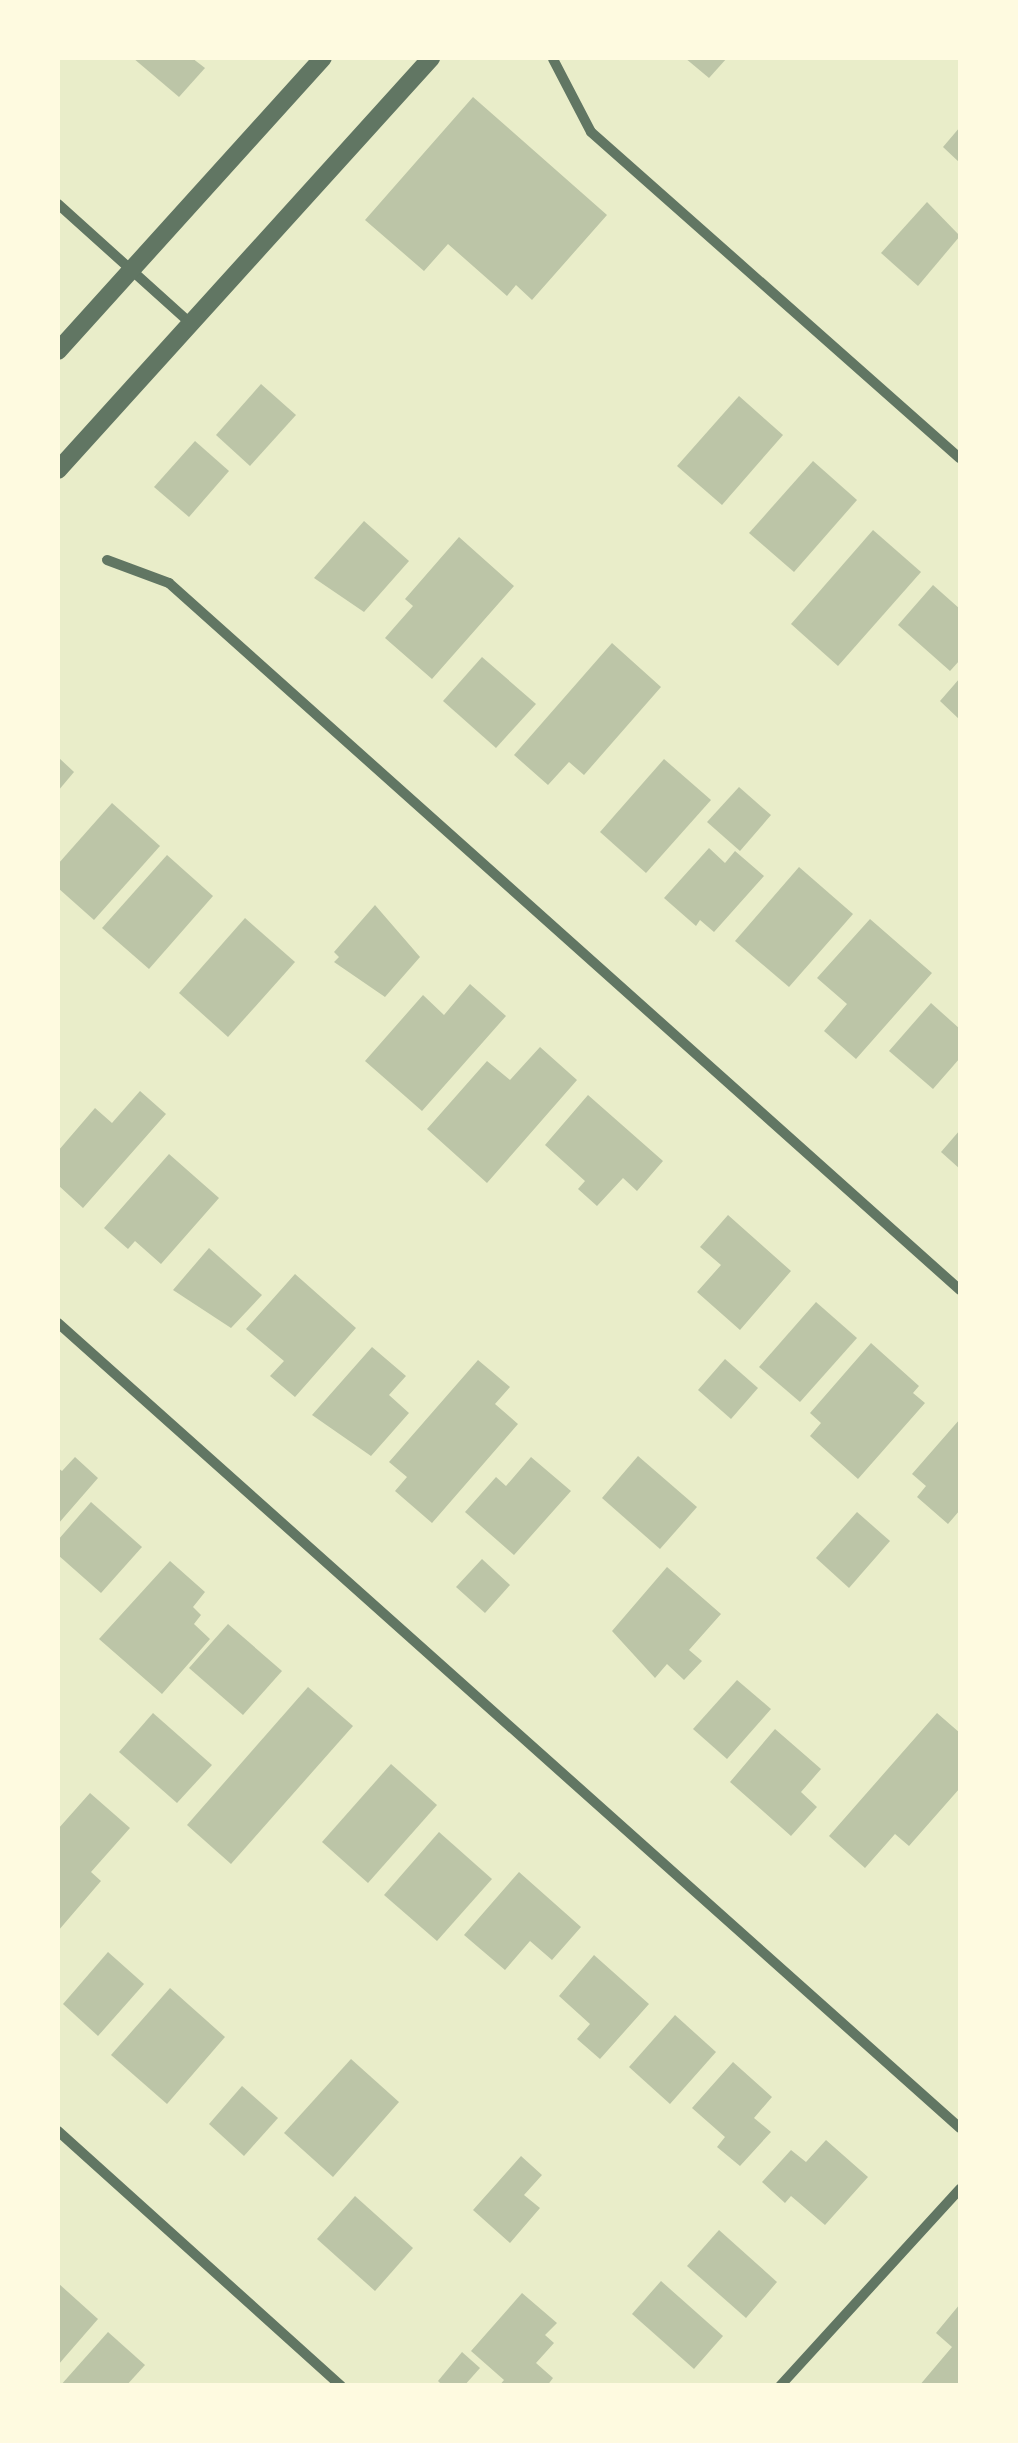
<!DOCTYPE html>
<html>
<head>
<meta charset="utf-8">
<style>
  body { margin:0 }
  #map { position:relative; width:1018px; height:2443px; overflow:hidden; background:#e9edc9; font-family:Montserrat,sans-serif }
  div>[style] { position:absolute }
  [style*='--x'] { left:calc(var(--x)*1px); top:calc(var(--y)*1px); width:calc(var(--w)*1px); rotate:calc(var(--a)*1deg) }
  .building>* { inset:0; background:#bcc5a7 }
  .minor>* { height:10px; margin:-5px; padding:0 5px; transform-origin:5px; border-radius:5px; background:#617663 }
  .tertiary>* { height:18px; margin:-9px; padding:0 9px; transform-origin:9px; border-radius:9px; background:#617663 }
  span { translate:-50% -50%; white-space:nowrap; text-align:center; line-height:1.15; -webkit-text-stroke:9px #fefae0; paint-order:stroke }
  .frame { position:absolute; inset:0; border:60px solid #fefae0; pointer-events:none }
</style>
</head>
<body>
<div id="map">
  <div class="building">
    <div style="clip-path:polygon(133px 58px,192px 58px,205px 68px,179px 97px)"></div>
    <div style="clip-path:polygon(685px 58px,727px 58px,709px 78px)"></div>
    <div style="clip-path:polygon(473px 97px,607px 215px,532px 300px,516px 285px,507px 296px,448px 244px,424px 271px,365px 220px)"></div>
    <div style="clip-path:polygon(960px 127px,960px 163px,943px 147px)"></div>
    <div style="clip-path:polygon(927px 202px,960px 236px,918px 286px,881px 253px)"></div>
    <div style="clip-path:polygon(261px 384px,296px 415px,250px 466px,216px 435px)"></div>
    <div style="clip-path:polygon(739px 396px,783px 435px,722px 505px,677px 466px)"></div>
    <div style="clip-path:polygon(195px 441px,229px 471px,189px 517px,154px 487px)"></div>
    <div style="clip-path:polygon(813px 461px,857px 500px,794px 572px,749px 533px)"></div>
    <div style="clip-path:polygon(364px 521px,409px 561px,364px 612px,314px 578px)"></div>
    <div style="clip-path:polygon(873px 530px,921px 572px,838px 666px,791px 624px)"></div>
    <div style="clip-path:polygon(459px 537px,514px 586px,432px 679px,385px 638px,413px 606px,405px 599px)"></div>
    <div style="clip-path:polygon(933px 585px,960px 609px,960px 660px,950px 671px,898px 625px)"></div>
    <div style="clip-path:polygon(612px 643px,661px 687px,584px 775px,569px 762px,548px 785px,514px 755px)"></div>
    <div style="clip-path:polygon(482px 657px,536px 704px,496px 748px,443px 701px)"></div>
    <div style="clip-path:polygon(960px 678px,960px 720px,940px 701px)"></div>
    <div style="clip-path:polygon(58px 757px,74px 772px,58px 791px)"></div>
    <div style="clip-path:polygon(664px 759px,711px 800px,646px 873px,600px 832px)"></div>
    <div style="clip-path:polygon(739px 787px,771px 815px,740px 851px,707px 822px)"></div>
    <div style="clip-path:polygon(112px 803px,160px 846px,94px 920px,58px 888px,58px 864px)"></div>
    <div style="clip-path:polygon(709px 848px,725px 863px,735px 851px,764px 876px,714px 932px,700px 920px,696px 926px,664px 898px)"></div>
    <div style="clip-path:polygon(167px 855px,213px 896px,149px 969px,102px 928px)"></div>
    <div style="clip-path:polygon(799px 867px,853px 914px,789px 987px,735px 941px)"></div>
    <div style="clip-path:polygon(375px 905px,420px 957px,385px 997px,334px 962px,339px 957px,334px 952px)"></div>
    <div style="clip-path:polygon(245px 918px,295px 962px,228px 1037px,179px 993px)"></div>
    <div style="clip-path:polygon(870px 919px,932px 973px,856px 1059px,824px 1031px,847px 1004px,817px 978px)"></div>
    <div style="clip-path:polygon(470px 984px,506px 1016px,422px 1111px,365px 1061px,423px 995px,444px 1015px)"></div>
    <div style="clip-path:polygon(931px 1003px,960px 1029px,960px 1058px,933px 1089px,889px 1051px)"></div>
    <div style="clip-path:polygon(540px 1047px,577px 1080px,487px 1183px,427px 1129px,487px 1061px,510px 1080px)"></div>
    <div style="clip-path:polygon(140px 1091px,166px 1114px,83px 1208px,58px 1185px,58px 1151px,95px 1108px,112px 1123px)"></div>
    <div style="clip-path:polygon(588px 1095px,663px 1161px,637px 1191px,623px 1178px,597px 1206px,578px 1189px,585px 1181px,545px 1145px)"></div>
    <div style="clip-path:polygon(960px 1130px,960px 1169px,941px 1152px)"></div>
    <div style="clip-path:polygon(169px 1154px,219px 1198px,161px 1264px,135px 1241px,128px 1249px,104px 1228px)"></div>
    <div style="clip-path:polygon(728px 1215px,791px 1271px,740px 1330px,697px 1292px,721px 1265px,700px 1247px)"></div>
    <div style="clip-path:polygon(209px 1248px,262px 1295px,231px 1328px,173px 1290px)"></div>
    <div style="clip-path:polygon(295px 1274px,356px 1328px,295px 1397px,270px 1376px,284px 1361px,246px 1329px)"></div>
    <div style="clip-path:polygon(816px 1302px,857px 1338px,800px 1402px,759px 1367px)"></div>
    <div style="clip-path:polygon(871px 1343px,919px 1386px,913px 1393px,925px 1403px,858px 1479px,810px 1436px,821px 1423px,810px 1413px)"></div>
    <div style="clip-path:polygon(372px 1347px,406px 1376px,389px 1395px,409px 1413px,371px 1456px,312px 1415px)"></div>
    <div style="clip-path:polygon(725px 1359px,758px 1388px,731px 1419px,698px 1390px)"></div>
    <div style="clip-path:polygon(478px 1360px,510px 1387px,495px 1404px,518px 1424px,432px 1523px,395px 1491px,407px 1477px,389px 1462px)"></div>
    <div style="clip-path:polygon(960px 1419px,960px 1510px,948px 1524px,917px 1497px,926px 1486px,912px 1474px)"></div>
    <div style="clip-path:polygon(638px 1456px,697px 1507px,660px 1549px,602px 1498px)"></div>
    <div style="clip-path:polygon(75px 1457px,98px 1478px,58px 1524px,58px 1468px,62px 1471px)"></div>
    <div style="clip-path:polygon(531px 1457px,571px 1491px,514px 1555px,465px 1512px,496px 1477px,506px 1486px)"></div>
    <div style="clip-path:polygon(91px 1502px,142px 1547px,101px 1593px,58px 1555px,58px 1540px)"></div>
    <div style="clip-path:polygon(857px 1512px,890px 1541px,849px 1588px,816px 1558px)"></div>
    <div style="clip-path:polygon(482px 1559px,510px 1585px,485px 1613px,456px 1587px)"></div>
    <div style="clip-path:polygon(170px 1561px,205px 1592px,193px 1607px,201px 1615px,194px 1624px,210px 1639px,162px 1694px,99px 1639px)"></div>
    <div style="clip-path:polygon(667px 1567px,721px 1614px,689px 1650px,702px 1661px,684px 1680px,667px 1664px,655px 1678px,612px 1631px)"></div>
    <div style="clip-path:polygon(228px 1624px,282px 1671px,243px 1715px,189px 1668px)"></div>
    <div style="clip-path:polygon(737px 1680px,771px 1709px,727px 1759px,693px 1729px)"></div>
    <div style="clip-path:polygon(308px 1687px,353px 1726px,231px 1864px,187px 1825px)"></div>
    <div style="clip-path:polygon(153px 1713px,212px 1765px,177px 1803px,119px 1752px)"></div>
    <div style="clip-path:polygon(937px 1713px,960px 1733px,960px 1788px,909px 1846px,895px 1834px,865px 1868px,829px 1836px)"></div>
    <div style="clip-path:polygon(775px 1729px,821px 1769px,801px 1792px,817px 1807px,791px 1836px,730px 1782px)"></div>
    <div style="clip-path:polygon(391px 1764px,437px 1805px,368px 1883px,322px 1842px)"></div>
    <div style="clip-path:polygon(90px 1793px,130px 1828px,91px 1872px,101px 1881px,58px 1931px,58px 1829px)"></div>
    <div style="clip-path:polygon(439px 1832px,492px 1879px,437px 1941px,384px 1895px)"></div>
    <div style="clip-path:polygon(519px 1872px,581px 1927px,552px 1960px,530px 1941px,505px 1970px,464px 1935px)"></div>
    <div style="clip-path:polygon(108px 1952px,144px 1984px,98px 2036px,63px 2004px)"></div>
    <div style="clip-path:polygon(594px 1955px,649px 2004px,600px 2059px,577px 2039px,590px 2024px,559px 1996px)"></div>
    <div style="clip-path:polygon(170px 1988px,225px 2037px,167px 2104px,111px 2055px)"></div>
    <div style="clip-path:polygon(675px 2015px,716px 2052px,670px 2104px,629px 2067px)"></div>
    <div style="clip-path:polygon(351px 2059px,399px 2102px,333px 2177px,284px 2133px)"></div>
    <div style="clip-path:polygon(733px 2062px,772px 2097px,754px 2118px,771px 2132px,740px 2166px,717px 2147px,725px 2137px,692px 2108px)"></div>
    <div style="clip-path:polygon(242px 2086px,278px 2118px,244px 2156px,209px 2124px)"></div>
    <div style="clip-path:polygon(826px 2140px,868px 2177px,825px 2225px,791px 2196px,785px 2203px,762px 2182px,791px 2150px,806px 2162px)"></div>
    <div style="clip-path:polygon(521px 2156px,542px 2175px,524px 2195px,540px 2208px,510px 2243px,473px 2210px)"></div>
    <div style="clip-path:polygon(355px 2196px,413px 2248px,375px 2291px,317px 2239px)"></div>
    <div style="clip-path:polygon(719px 2230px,777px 2282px,746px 2318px,687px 2266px)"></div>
    <div style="clip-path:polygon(661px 2281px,723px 2336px,694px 2369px,632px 2314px)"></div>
    <div style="clip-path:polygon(58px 2283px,98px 2319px,58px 2365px)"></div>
    <div style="clip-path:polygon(522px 2293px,557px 2323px,545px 2335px,554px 2343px,536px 2363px,553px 2378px,547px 2386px,499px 2386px,504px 2380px,471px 2351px)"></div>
    <div style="clip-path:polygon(960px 2304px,960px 2386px,919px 2386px,952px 2347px,936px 2333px)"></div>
    <div style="clip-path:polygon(108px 2332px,145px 2365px,126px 2386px,60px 2386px)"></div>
    <div style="clip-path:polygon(462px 2352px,480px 2368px,464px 2386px,443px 2386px,438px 2381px)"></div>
  </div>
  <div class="minor">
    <div style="--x:553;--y:59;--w:82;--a:62.5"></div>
    <div style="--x:591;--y:132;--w:492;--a:41.5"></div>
    <div style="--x:58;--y:204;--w:178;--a:42"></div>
    <div style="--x:107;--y:560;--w:66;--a:20.4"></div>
    <div style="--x:169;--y:583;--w:1061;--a:41.79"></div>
    <div style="--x:58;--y:1323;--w:1209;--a:41.75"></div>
    <div style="--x:58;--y:2131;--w:381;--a:42"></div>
    <div style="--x:780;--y:2386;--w:267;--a:-47.6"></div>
  </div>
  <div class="tertiary">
    <div style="--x:58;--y:351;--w:395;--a:-47.9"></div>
    <div style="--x:58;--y:470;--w:556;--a:-47.84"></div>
  </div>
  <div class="frame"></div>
</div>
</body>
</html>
